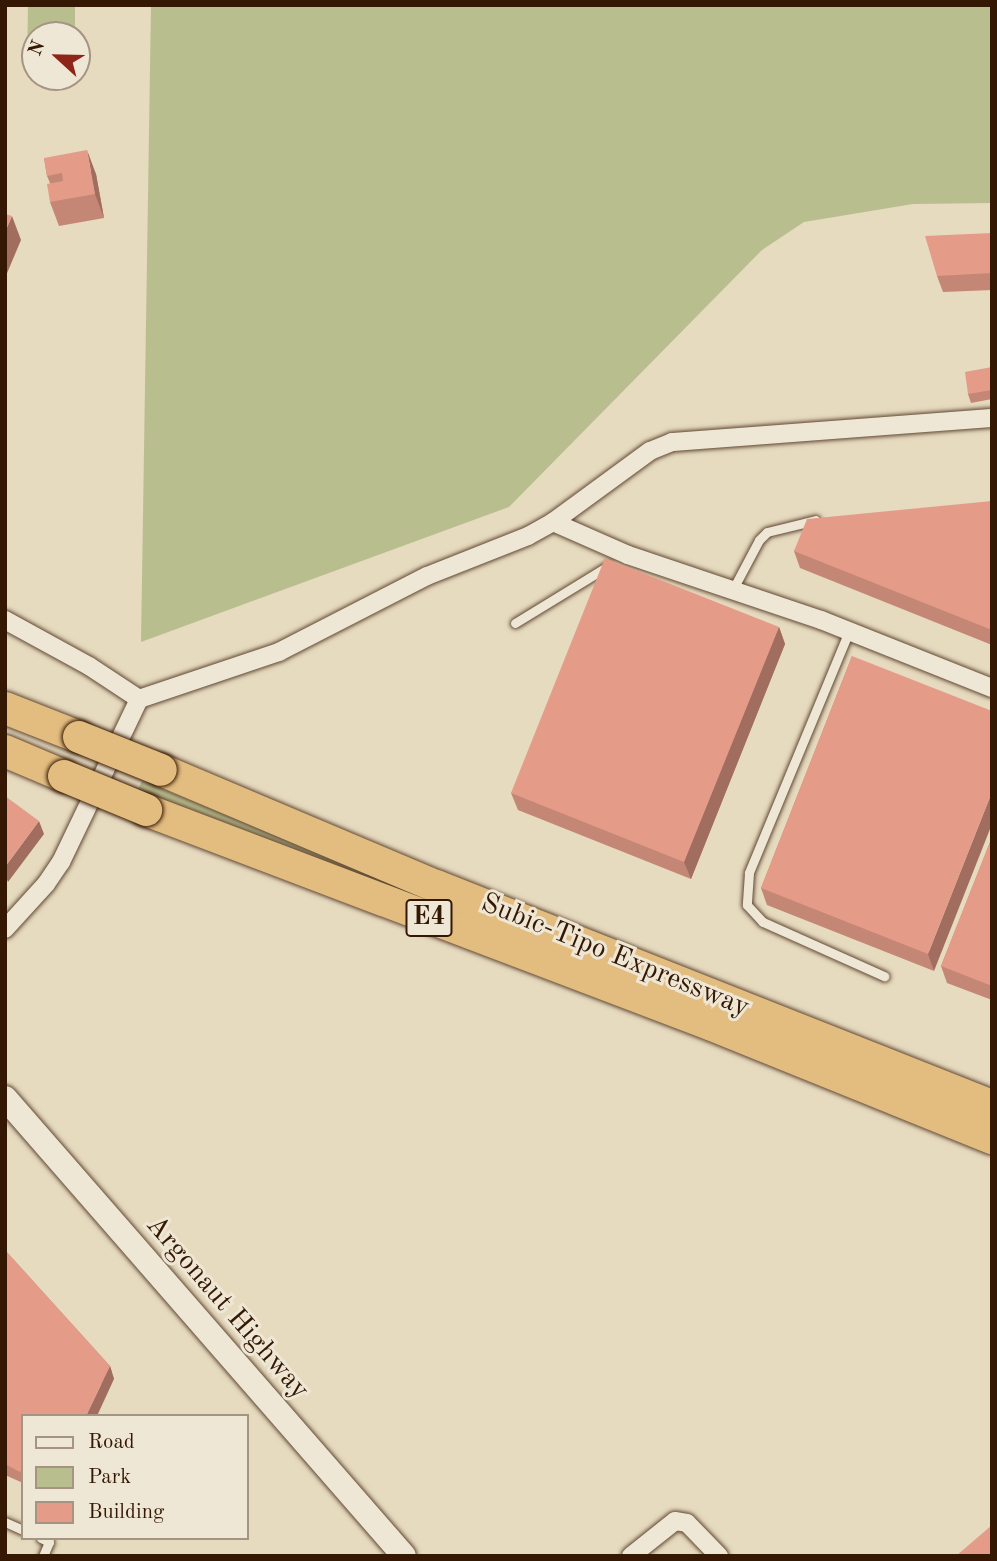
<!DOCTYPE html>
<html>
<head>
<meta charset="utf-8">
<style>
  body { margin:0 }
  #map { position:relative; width:997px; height:1561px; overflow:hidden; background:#e6dabf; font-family:"Old Standard TT",serif }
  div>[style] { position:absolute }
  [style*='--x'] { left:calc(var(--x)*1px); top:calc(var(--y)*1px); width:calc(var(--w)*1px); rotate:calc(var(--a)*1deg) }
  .green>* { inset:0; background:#b9be8f }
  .roads { filter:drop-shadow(0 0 2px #614832) drop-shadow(0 0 2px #614832) }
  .lane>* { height:9px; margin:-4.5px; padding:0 4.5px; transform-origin:4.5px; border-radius:4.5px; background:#efe7d5 }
  .street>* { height:18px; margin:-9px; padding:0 9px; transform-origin:9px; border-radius:9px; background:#efe7d5 }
  .secondary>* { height:24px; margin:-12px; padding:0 12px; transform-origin:12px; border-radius:12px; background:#efe7d5 }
  .highway>* { height:32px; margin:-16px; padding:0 16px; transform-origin:16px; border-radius:16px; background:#e3bd80 }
  .bridges { filter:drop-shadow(0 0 2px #351803) drop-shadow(0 0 2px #351803) }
  .highway-bridge>* { height:32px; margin:-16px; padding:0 16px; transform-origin:16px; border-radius:16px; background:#e3bd80 }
  .wall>* { inset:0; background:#c48675 }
  .shaded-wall>* { inset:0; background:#a06d5f }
  .building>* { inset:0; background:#e49c88 }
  span { translate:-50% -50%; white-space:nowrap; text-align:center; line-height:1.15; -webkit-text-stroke:6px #efe7d5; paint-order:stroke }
  .shield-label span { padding:2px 5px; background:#efe7d5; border:2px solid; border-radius:5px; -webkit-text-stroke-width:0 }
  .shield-label { font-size:26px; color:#351803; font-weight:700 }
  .street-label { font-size:28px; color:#351803 }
  .frame { position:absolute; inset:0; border:7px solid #351803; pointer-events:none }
  .legend { position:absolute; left:21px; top:1414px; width:228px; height:126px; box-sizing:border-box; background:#efe7d5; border:2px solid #a59481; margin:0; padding:9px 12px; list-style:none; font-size:21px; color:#351803 }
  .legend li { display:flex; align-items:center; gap:14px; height:35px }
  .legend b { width:35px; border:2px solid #a59481 }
  .north { position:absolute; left:21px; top:21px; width:70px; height:70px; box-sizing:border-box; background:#efe7d5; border:2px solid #a59481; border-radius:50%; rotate:292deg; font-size:19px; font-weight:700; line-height:28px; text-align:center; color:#351803 }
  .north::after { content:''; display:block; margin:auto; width:24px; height:32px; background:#8f2418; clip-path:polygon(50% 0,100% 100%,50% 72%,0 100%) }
</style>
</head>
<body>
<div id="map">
  <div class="green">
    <div style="clip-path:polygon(28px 5px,75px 5px,75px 35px,35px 35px,35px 63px,27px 63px)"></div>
    <div style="clip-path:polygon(151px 5px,992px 5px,992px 203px,913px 204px,804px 222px,762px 250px,509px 507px,141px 642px)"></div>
    <div style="clip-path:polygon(142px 781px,434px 897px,809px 1044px,137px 792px)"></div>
  </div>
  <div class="roads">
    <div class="lane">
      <div style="--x:733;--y:589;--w:55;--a:-62"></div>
      <div style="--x:759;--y:540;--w:11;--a:-45"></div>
      <div style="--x:767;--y:532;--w:50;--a:-13.8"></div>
      <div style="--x:515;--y:623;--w:109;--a:-31.5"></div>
      <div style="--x:849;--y:631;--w:262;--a:112.5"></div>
      <div style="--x:749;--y:873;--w:32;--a:94"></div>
      <div style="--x:747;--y:905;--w:23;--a:47"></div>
      <div style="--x:763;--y:922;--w:133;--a:24.1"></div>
      <div style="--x:5;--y:1522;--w:20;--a:24"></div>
      <div style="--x:41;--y:1538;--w:9;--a:27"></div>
      <div style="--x:49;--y:1542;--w:15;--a:113"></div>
    </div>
    <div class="street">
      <div style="--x:553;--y:522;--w:82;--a:23.7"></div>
      <div style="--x:628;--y:555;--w:204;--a:18.6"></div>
      <div style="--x:821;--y:620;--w:184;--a:21.7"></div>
      <div style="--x:5;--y:620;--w:96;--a:28.7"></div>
      <div style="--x:89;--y:666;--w:60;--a:33.4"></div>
      <div style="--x:5;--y:929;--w:61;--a:-47.7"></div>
      <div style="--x:46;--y:884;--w:27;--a:-56"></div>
      <div style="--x:61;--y:862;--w:181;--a:-64.4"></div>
      <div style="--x:139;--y:699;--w:148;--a:-18.6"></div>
      <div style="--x:279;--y:652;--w:166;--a:-27.2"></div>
      <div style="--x:427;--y:576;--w:109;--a:-21.6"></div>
      <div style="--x:528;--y:536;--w:29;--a:-29"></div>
      <div style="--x:553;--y:522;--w:120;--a:-36.2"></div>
      <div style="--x:650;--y:451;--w:24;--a:-22"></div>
      <div style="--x:672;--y:442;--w:321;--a:-4.3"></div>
      <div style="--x:631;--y:1556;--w:56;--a:-38.5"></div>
      <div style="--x:675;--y:1521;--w:12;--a:9"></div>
      <div style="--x:687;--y:1523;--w:46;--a:45.9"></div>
    </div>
    <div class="secondary">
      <div style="--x:5;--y:1098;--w:607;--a:48.94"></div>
    </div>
    <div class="highway">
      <div style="--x:5;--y:708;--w:79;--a:21.4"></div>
      <div style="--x:5;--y:751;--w:64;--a:23"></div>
      <div style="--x:161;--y:770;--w:298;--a:22.9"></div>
      <div style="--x:436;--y:886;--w:598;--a:21.59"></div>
      <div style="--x:146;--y:810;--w:605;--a:20.8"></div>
      <div style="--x:712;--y:1025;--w:302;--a:22"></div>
    </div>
  </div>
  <div class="bridges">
    <div class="highway-bridge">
      <div style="--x:79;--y:737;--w:88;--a:21.9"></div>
      <div style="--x:64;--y:776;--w:89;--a:22.5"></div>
    </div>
  </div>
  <div class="wall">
    <div style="clip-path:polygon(44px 158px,96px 174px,104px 218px,59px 226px,50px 202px,50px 183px,47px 176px)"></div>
    <div style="clip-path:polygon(992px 233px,992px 290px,943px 292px,937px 276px)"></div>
    <div style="clip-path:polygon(992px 367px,992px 399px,971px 403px,968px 394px)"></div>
    <div style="clip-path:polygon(992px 501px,992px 645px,800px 568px,794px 551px)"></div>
    <div style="clip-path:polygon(779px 627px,785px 644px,691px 879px,518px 810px,511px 793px)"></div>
    <div style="clip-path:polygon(852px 656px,934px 971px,767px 905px,761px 888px)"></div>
    <div style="clip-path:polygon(992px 837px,992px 1000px,947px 983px,941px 966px)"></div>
    <div style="clip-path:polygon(5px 1250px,110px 1366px,114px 1379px,23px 1416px,23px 1483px,5px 1475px)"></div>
  </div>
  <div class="shaded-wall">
    <div style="clip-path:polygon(87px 150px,96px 174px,104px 218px,95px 194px)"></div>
    <div style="clip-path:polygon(12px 216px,21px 240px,5px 278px,5px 232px)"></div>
    <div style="clip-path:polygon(779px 627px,785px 644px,691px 879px,684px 862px)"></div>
    <div style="clip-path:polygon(992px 792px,992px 824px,934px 971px,928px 954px)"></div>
    <div style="clip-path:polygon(39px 821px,44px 834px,8px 882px,5px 874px,5px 867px)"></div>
    <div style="clip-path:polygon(110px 1366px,114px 1379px,97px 1416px,86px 1416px)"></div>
  </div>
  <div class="building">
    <div style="clip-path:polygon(87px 150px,95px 194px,50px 202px,47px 184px,63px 181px,62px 173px,47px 176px,44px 158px)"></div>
    <div style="clip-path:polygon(5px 214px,12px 216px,5px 232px)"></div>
    <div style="clip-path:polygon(992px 233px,992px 273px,937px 276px,925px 236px)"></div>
    <div style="clip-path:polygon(992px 367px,992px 390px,968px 394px,965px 372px)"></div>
    <div style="clip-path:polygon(992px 501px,992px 630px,794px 551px,807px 519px)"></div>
    <div style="clip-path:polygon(605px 558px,779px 627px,684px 862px,511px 793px)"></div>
    <div style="clip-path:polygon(852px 656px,992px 711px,992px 792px,928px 954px,761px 888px)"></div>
    <div style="clip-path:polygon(5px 796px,39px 821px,5px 867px)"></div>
    <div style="clip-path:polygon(992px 837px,992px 986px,941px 966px)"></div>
    <div style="clip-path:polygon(5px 1250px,110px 1366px,86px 1416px,23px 1416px,23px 1467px,20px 1472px,5px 1464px)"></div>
    <div style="clip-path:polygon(992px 1525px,992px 1556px,956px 1556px)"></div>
  </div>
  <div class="shield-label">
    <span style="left:429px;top:918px">E4</span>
  </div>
  <div class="street-label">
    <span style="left:615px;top:956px;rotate:22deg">Subic-Tipo Expressway</span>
    <span style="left:227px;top:1308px;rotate:49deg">Argonaut Highway</span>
  </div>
  <div class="frame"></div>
  <ul class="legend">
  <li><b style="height:9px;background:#efe7d5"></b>Road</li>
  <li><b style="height:19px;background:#b9be8f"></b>Park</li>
  <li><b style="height:19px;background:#e49c88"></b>Building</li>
  </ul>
  <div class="north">N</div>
</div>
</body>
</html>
